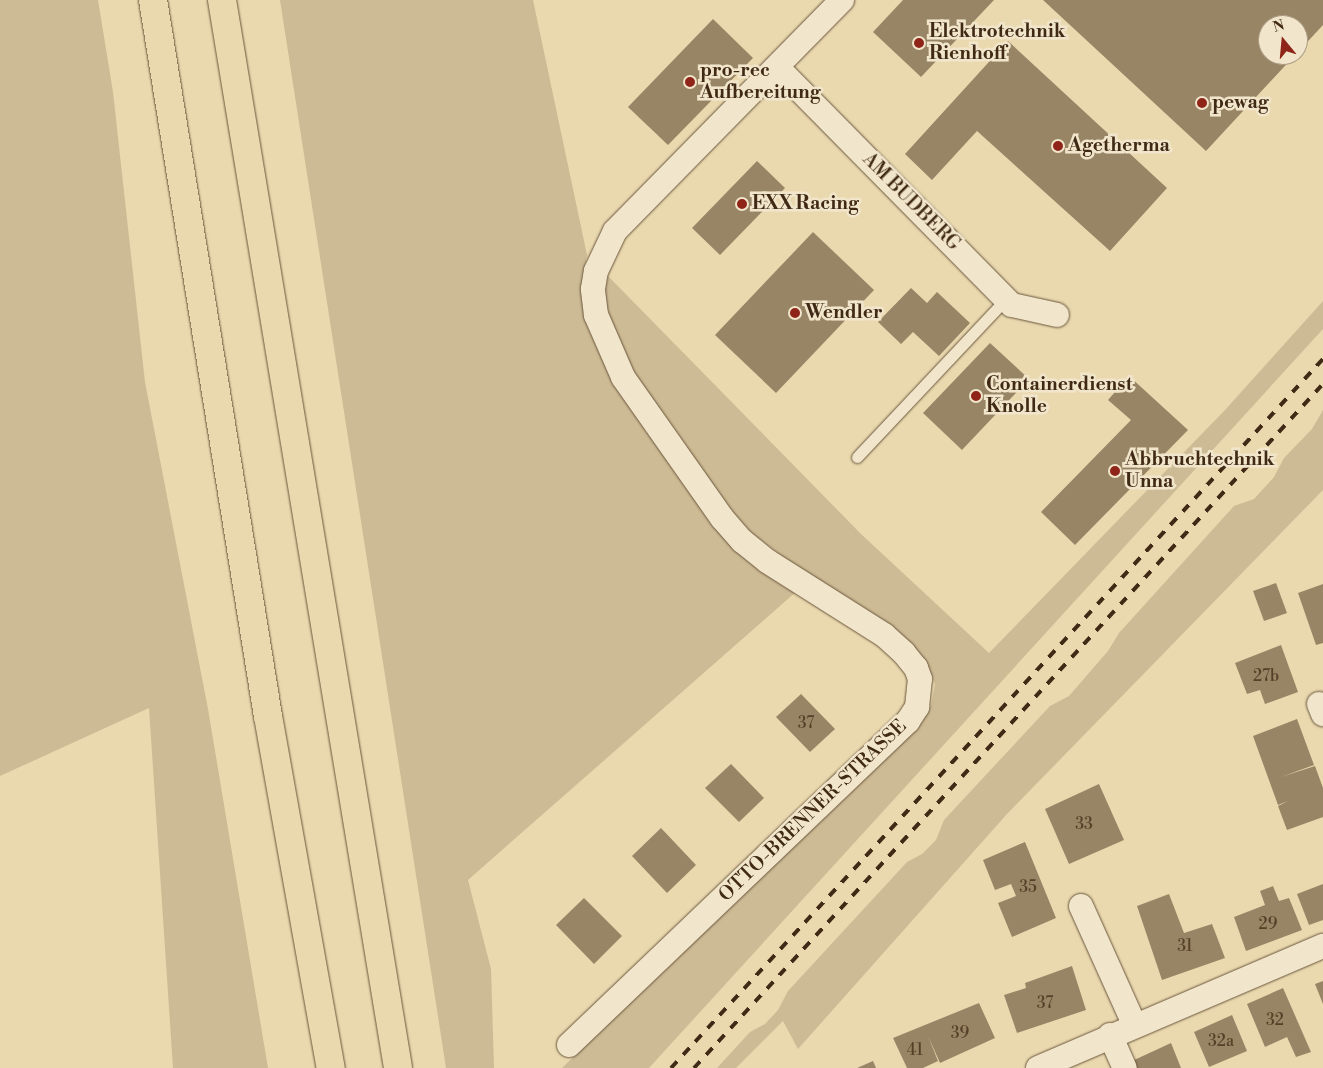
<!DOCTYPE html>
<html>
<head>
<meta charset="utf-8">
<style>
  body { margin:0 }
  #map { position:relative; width:1323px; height:1068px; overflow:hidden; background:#ead9af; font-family:"Libre Bodoni",serif }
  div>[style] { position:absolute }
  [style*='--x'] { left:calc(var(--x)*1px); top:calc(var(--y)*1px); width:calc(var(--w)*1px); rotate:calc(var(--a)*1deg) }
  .green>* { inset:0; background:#cdbb95 }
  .building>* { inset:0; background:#988565 }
  .roads { filter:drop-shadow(0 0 1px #6a553c) drop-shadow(0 0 1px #6a553c) }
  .lane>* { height:11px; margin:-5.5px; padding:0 5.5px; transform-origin:5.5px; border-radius:5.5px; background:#f1e6cb }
  .street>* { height:24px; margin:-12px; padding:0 12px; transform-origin:12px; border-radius:12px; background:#f1e6cb }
  .highway>* { height:28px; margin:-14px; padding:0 14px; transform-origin:14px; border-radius:14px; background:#ead9af }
  .rail>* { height:4px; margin-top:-2px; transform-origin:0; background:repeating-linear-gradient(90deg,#402915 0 9px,transparent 0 18px) }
  .dots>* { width:14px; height:14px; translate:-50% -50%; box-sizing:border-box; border:2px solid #f1e6cb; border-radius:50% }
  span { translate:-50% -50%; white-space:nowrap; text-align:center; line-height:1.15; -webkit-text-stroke:5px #f1e6cb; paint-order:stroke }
  .number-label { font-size:16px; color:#564029 }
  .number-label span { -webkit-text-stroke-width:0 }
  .poi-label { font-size:19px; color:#402915; font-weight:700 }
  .left { translate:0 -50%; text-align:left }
  .street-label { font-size:19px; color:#402915 }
  .north { position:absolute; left:1258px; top:15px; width:50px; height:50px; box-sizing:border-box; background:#f1e6cb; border:1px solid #aa9a82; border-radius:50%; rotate:343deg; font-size:14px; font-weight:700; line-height:20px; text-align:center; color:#402915 }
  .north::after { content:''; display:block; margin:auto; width:18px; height:22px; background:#8f2418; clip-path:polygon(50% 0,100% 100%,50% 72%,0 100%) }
</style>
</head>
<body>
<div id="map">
  <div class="green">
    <div style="clip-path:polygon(0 0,98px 0,113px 92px,145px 382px,208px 709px,268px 1068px,173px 1068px,149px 708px,0 776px)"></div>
    <div style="clip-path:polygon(280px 0,533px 0,587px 255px,582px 284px,587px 317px,618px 381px,797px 591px,468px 880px,491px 969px,494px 1068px,446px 1068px)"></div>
    <div style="clip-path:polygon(608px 276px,861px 534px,989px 653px,1225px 410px,1323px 301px,1323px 329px,649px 1068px,562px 1068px,881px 759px,931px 706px,935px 684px,926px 662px,736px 522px,632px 375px,614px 341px,603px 295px)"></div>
    <div style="clip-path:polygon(1323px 410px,1323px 490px,1007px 814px,798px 1049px,783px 1021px,736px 1068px,717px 1068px,750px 1032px,765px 1024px,778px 1010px,788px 991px,907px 862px,922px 854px,936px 840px,944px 820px,1050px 706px,1069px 696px,1108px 651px,1119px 633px,1234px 506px,1254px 499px,1274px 477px,1284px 458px,1312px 429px)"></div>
  </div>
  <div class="building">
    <div style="clip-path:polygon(903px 0,994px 0,921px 77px,873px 32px)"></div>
    <div style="clip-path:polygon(1043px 0,1323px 0,1323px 25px,1298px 52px,1298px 25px,1268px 25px,1268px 55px,1295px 55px,1206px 151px)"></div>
    <div style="clip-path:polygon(713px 19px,753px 58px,668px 145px,628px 107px)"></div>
    <div style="clip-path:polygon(1008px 41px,1167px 188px,1110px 251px,977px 131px,932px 180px,905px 154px)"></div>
    <div style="clip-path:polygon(757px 161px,785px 188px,720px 255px,692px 228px)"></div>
    <div style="clip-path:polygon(813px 232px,874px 290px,776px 393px,715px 335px)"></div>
    <div style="clip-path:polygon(911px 288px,927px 303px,937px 292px,970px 323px,939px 356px,913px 332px,901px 344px,878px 322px)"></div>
    <div style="clip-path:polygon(990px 343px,1029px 379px,962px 450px,923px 413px)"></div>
    <div style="clip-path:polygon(1129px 376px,1188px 430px,1075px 545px,1041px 512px,1131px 420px,1108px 400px)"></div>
    <div style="clip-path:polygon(1276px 583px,1287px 613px,1264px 621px,1253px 591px)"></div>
    <div style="clip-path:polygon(1323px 584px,1323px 643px,1316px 645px,1298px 593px)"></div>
    <div style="clip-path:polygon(1281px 645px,1298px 692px,1265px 704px,1260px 690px,1247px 694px,1235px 663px)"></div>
    <div style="clip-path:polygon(801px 694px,835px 729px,810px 752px,776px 717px)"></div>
    <div style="clip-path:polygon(1297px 719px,1314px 765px,1281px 777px,1315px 766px,1323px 788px,1323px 817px,1287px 830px,1278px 806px,1288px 801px,1278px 805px,1253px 736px)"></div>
    <div style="clip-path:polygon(731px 764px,764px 798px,739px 822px,705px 788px)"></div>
    <div style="clip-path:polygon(1099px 784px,1124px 840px,1069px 864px,1045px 809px)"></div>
    <div style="clip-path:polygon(661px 828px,696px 865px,667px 893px,632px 856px)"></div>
    <div style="clip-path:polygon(1025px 842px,1056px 918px,1012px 937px,998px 903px,1016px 896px,1011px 884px,995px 890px,983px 860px)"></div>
    <div style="clip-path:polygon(1323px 884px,1323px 920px,1309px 925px,1297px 894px)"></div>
    <div style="clip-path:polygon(1273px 886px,1279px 901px,1289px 898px,1302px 930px,1246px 951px,1234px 917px,1265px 905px,1260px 891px)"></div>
    <div style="clip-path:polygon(1169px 894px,1184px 933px,1212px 924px,1225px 958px,1162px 980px,1137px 906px)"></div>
    <div style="clip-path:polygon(584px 898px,622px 936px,594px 964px,556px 925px)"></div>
    <div style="clip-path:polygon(1072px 966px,1086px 1010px,1017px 1033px,1004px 995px,1026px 988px,1025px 983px)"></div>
    <div style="clip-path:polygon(1323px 981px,1323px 1004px,1315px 984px)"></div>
    <div style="clip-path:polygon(1283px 988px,1311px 1052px,1296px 1057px,1287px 1037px,1265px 1047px,1247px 1004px)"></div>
    <div style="clip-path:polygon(979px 1003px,995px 1038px,940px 1063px,928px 1036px,938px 1061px,923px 1068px,907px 1068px,893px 1038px)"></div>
    <div style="clip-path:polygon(1232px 1015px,1247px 1051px,1209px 1067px,1194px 1032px)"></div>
    <div style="clip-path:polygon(1171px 1043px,1181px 1068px,1135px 1068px,1132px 1061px)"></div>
    <div style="clip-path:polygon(873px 1061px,876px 1068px,857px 1068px)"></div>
  </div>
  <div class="roads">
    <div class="lane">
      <div style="--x:857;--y:457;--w:217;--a:-46.7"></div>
    </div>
    <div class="street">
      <div style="--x:777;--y:67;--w:334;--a:45.4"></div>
      <div style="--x:1012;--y:305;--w:46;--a:12.5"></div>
      <div style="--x:1319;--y:704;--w:11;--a:68"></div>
      <div style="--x:1081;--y:906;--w:129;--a:65.8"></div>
      <div style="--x:1110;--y:1035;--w:36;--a:66"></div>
      <div style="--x:569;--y:1045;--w:469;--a:-43.7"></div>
      <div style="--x:908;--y:721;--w:17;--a:-57"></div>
      <div style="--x:917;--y:707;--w:28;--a:-84"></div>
      <div style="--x:920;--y:679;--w:12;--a:-110"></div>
      <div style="--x:916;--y:668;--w:19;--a:-129"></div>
      <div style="--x:904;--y:653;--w:27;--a:-138"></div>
      <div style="--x:884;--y:635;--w:138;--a:-147.7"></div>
      <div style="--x:767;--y:561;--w:32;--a:-141"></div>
      <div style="--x:742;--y:541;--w:30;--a:-131"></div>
      <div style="--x:722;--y:518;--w:172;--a:-125.1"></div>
      <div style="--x:623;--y:377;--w:68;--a:-113.5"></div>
      <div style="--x:596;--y:315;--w:26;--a:-97"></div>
      <div style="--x:593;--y:289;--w:18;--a:-81"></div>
      <div style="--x:596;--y:271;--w:44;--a:-64.6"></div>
      <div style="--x:615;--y:231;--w:324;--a:-45.5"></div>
      <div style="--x:1038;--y:1068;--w:310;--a:-23.2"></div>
    </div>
    <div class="highway">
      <div style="--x:153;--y:0;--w:725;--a:80.88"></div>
      <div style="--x:268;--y:716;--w:358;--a:79.9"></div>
      <div style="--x:222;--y:0;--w:1082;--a:80.64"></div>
    </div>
  </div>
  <div class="rail">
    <div style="--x:671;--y:1068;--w:963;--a:-47.4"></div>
    <div style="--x:694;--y:1068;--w:929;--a:-47.4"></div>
  </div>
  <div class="dots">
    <div style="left:919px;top:43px;background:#8f2418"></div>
    <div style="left:690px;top:82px;background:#8f2418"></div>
    <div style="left:1202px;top:103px;background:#8f2418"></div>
    <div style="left:1058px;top:146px;background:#8f2418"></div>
    <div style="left:742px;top:204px;background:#8f2418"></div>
    <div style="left:795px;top:313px;background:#8f2418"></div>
    <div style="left:976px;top:396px;background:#8f2418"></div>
    <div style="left:1115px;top:471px;background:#8f2418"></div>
  </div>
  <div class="number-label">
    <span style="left:1266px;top:676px">27b</span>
    <span style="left:806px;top:723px">37</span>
    <span style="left:1084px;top:824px">33</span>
    <span style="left:1028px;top:887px">35</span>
    <span style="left:1268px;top:924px">29</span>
    <span style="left:1185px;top:946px">31</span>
    <span style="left:1045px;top:1003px">37</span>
    <span style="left:1275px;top:1020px">32</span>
    <span style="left:960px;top:1033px">39</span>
    <span style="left:1221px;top:1041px">32a</span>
    <span style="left:915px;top:1050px">41</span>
  </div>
  <div class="poi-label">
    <span class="left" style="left:929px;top:43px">Elektrotechnik<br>Rienhoff</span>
    <span class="left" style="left:700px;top:82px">pro-rec<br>Aufbereitung</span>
    <span class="left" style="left:1212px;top:103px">pewag</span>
    <span class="left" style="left:1068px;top:146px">Agetherma</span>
    <span class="left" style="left:752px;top:204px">EXX Racing</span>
    <span class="left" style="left:805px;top:313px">Wendler</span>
    <span class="left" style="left:986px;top:396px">Containerdienst<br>Knolle</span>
    <span class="left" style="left:1125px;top:471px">Abbruchtechnik<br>Unna</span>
  </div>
  <div class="street-label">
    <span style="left:911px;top:202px;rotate:45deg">AM BUDBERG</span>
    <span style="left:813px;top:811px;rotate:-44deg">OTTO-BRENNER-STRASSE</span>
  </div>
  <div class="north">N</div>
</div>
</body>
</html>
